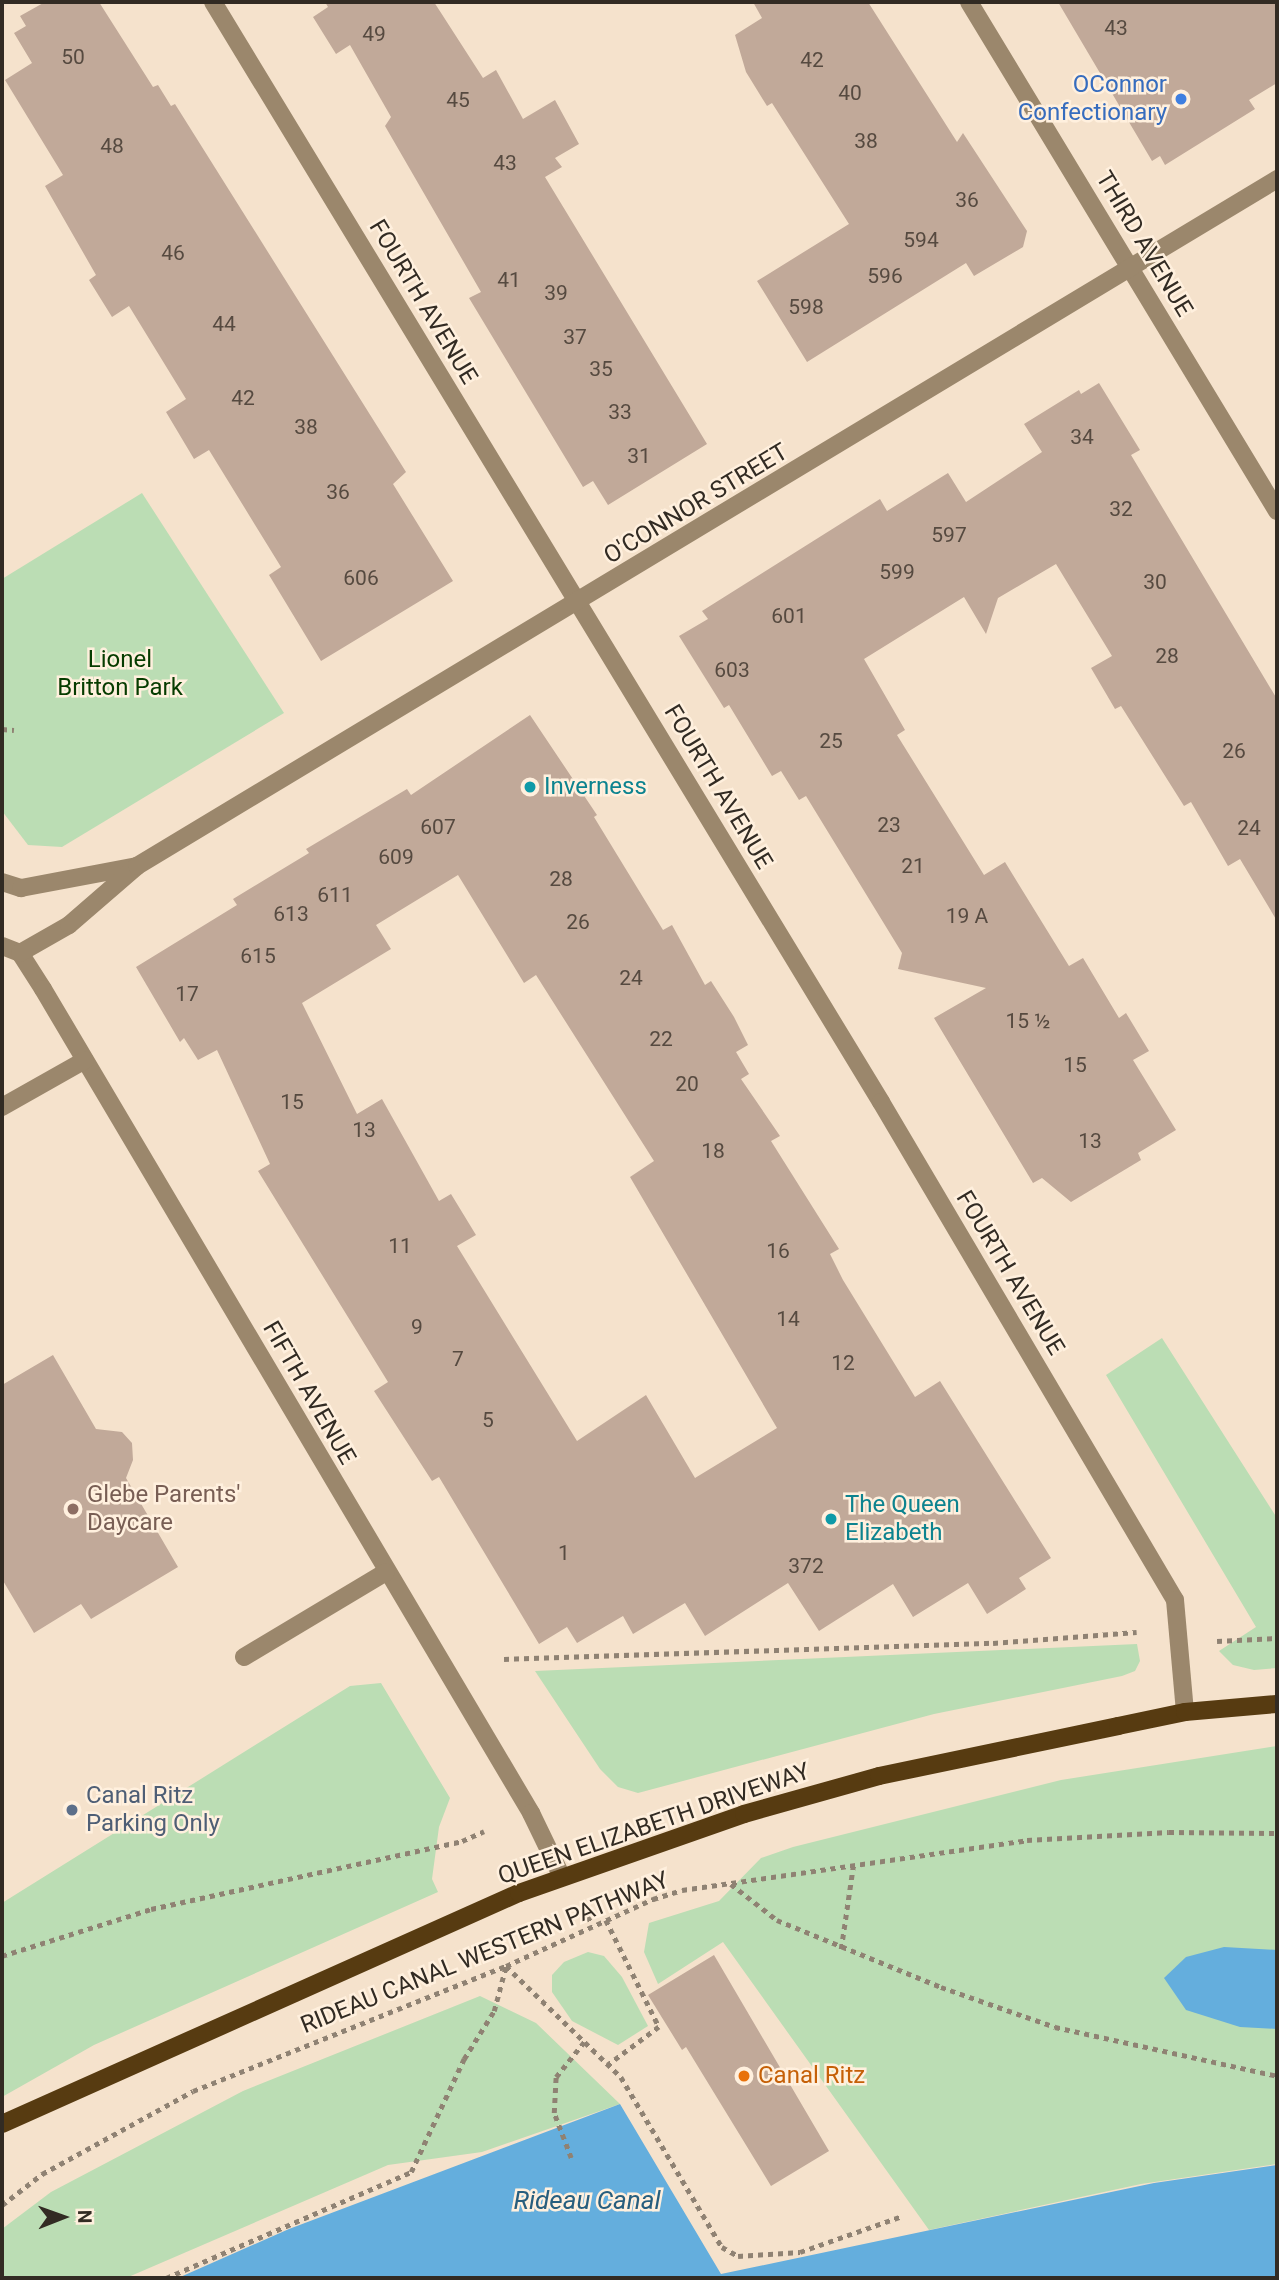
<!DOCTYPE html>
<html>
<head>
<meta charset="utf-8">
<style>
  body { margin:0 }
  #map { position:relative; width:1279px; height:2280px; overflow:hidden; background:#f5e2cc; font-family:Roboto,sans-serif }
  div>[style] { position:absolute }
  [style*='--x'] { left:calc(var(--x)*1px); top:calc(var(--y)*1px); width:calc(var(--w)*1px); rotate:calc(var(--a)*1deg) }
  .green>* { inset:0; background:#bbddb4 }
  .water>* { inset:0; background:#64aedd }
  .building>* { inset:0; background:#c1a999 }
  .path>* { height:4.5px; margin-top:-2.25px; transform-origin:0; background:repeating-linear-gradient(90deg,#8f8273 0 5px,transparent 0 10px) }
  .minor>* { height:18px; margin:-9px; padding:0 9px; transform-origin:9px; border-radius:9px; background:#9b876c }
  .major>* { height:18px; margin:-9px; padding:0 9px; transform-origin:9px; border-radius:9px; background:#573b11 }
  .dots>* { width:19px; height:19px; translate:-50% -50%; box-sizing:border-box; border:4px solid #fff0de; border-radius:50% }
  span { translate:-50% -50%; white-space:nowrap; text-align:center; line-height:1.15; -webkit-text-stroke:5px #fff0de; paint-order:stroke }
  .number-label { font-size:21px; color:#564a40 }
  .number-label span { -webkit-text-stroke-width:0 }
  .shop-label { font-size:24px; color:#366cbe }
  .right { translate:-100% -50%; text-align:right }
  .street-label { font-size:24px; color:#322b23 }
  .park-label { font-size:24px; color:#063c00 }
  .culture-label { font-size:24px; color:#0d838f }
  .left { translate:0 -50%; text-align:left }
  .education-label { font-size:24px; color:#785e54 }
  .service-label { font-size:24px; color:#4e5e75 }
  .food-label { font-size:24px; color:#c56008 }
  .water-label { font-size:26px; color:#275e7e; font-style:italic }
  .frame { position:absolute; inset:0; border:4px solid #322b23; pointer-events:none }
  .north { position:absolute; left:28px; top:2182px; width:70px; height:70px; -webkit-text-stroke:5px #fff0de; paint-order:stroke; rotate:89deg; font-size:19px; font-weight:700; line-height:28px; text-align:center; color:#322b23 }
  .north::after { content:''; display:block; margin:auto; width:24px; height:32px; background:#322b23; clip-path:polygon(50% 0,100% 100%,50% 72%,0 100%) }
</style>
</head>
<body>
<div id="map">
  <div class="green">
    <div style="clip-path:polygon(142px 493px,284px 713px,62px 847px,28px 845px,2px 811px,2px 579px)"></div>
    <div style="clip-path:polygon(1162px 1338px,1277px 1518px,1277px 1668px,1254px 1670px,1233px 1665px,1219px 1651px,1256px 1627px,1106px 1375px)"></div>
    <div style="clip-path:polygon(1137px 1644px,1140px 1661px,1135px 1671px,1122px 1676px,934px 1714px,638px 1793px,618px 1787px,600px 1769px,535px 1671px)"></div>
    <div style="clip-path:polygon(381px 1683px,450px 1798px,439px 1827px,432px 1879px,438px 1892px,94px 2045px,2px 2097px,2px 1903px,350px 1686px)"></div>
    <div style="clip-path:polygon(1277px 1746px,1277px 2164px,1141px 2184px,929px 2230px,723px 1942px,658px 1984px,644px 1952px,649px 1923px,719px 1901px,761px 1858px,793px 1847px,1061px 1780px)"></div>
    <div style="clip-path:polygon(588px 1952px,604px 1956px,622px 1977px,648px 2026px,618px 2045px,572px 2021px,552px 1992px,552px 1975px,564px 1962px)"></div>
    <div style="clip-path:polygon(480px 1996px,536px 2023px,620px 2104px,482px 2152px,388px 2165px,126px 2278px,2px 2278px,2px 2229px,51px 2192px,243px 2091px)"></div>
  </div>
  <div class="water">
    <div style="clip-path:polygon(1224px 1947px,1277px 1950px,1277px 2029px,1240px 2027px,1186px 2010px,1164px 1978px,1186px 1957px)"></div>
    <div style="clip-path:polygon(620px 2104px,721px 2274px,1154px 2183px,1277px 2165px,1277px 2278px,178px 2278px,289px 2229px)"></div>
  </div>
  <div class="building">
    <div style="clip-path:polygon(45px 2px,99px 2px,153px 87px,158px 85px,171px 106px,175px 104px,406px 472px,393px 484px,453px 581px,321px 661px,269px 575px,281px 567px,209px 450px,194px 459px,166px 412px,186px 399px,129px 306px,112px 317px,89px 280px,96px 275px,45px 186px,63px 175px,5px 80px,32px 63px,14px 33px,26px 26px,20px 16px)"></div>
    <div style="clip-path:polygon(325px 2px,434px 2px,483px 78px,496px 70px,523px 119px,555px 100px,579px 144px,555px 158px,562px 167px,545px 177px,707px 444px,608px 505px,593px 481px,583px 487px,469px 298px,481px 292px,385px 126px,391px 117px,350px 45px,336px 54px,313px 17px,328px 7px)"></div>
    <div style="clip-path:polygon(753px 2px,868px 2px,957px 142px,963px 133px,1027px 231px,1023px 247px,974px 276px,966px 263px,807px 362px,757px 281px,849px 224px,772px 103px,767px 106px,746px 72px,735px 35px,762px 18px)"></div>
    <div style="clip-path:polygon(1058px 2px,1277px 2px,1277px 83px,1249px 100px,1255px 109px,1165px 165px,1160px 156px,1152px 161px)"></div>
    <div style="clip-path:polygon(1099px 383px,1140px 450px,1131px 455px,1277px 699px,1277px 921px,1240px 859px,1228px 866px,1191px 802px,1184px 806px,1121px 706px,1115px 709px,1091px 668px,1112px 656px,1056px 564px,998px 598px,986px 634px,964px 597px,864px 659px,905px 730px,897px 735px,984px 875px,1005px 862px,1069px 966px,1083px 958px,1119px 1018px,1126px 1013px,1149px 1051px,1133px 1060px,1176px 1130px,1138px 1153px,1141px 1160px,1071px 1202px,1042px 1178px,1033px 1183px,934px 1018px,986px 988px,898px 969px,902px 953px,806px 796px,799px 800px,781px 771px,772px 776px,729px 705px,724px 708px,679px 636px,708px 619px,702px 611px,880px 499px,887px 511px,948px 473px,966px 502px,1042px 452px,1024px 424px,1079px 390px,1081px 394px)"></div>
    <div style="clip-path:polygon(evenodd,530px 715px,597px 815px,594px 817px,663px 930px,672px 925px,705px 985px,711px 981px,734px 1017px,748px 1045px,736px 1052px,749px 1074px,741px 1079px,780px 1136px,771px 1141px,839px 1249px,830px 1254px,843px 1280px,915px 1397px,940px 1381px,1051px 1558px,1019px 1578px,1026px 1589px,987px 1614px,968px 1583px,913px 1617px,893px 1584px,819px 1631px,788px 1583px,705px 1636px,685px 1603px,633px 1634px,623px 1616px,577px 1643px,567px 1627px,539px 1644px,439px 1477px,432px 1481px,374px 1391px,388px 1382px,258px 1171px,270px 1164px,217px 1050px,198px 1060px,184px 1038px,180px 1042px,136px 967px,237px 905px,233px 899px,309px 853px,306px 849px,407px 789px,411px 795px,530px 715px,458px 875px,524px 983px,536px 975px,654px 1161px,630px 1177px,777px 1428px,695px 1478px,646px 1395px,577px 1441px,457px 1246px,476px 1235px,451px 1194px,439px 1201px,382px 1099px,357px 1114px,302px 1003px,391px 949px,376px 925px,458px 875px)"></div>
    <div style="clip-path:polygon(53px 1355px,96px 1429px,122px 1432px,132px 1443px,133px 1460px,126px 1478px,178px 1567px,91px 1619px,81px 1604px,34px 1633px,2px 1579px,2px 1385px)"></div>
    <div style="clip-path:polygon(714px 1955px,829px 2151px,771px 2186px,686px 2047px,682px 2050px,648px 1995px)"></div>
  </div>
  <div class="path">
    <div style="--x:2;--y:729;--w:12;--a:5"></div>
    <div style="--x:1217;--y:1641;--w:60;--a:-2.9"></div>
    <div style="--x:504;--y:1659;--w:489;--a:-1.9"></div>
    <div style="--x:993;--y:1643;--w:144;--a:-4.4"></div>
    <div style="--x:731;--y:1884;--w:58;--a:38"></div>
    <div style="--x:777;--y:1920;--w:177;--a:22.2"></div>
    <div style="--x:941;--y:1987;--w:121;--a:19.3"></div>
    <div style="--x:1055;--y:2027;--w:227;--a:12.4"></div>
    <div style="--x:582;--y:1908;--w:20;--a:57"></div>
    <div style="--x:606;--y:1920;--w:119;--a:63.6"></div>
    <div style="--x:659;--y:2027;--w:64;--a:143.3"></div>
    <div style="--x:841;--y:1949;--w:83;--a:-81.7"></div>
    <div style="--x:2;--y:1956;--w:156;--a:-17.5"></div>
    <div style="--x:151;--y:1909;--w:318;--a:-12.3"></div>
    <div style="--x:462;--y:1841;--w:24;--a:-24"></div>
    <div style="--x:506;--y:1966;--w:160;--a:44"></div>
    <div style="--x:621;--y:2077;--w:198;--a:59.3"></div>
    <div style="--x:722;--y:2247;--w:18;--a:29"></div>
    <div style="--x:738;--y:2256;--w:62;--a:-3.7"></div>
    <div style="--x:800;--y:2252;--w:108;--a:-19.4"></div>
    <div style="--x:571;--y:2158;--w:48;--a:-110.7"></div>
    <div style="--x:554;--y:2113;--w:36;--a:-87"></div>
    <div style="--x:556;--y:2077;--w:45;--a:-51.3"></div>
    <div style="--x:2;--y:2205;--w:51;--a:-37.8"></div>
    <div style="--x:42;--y:2174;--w:172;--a:-28.8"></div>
    <div style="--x:193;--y:2091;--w:337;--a:-21.8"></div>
    <div style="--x:506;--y:1966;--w:162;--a:-24.5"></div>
    <div style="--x:653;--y:1899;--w:30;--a:-17"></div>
    <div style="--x:682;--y:1890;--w:349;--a:-8.2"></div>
    <div style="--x:1027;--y:1840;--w:142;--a:-3.2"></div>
    <div style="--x:1169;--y:1832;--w:108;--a:0.5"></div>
    <div style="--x:166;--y:2278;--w:267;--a:-23.4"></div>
    <div style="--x:411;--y:2172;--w:125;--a:-64.9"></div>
    <div style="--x:464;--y:2059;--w:57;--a:-58"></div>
    <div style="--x:494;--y:2011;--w:47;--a:-75.1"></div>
  </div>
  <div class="minor">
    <div style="--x:213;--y:2;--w:1287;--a:58.73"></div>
    <div style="--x:881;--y:1102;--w:578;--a:59.44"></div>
    <div style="--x:1175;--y:1600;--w:112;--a:84.9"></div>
    <div style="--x:969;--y:2;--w:595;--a:58.82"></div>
    <div style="--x:2;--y:882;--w:20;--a:18"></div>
    <div style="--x:21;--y:888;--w:118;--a:-10.7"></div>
    <div style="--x:2;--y:946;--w:19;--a:21"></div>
    <div style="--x:20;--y:953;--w:43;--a:57.4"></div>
    <div style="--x:43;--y:989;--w:958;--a:59.36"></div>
    <div style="--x:531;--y:1813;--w:71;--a:64.2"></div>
    <div style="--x:20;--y:953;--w:56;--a:-29.7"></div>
    <div style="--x:69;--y:925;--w:90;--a:-40.9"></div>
    <div style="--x:137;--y:866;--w:1331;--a:-31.07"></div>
    <div style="--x:2;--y:1107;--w:95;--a:-29.5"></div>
    <div style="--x:244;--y:1657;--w:165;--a:-30.9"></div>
  </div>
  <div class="major">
    <div style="--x:2;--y:2124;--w:566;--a:-24.08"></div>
    <div style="--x:519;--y:1893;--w:238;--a:-19.3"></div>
    <div style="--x:744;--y:1814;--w:140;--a:-15.7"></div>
    <div style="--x:879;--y:1776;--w:244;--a:-11.8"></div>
    <div style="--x:1118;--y:1726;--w:68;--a:-11.8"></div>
    <div style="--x:1185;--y:1712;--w:92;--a:-5"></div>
  </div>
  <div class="dots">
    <div style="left:1181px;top:99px;background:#3f7fe0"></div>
    <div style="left:530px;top:787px;background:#0f9aa8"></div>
    <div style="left:73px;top:1509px;background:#8d6e63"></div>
    <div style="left:831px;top:1519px;background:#0f9aa8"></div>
    <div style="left:72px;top:1810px;background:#5c6f8a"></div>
    <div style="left:744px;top:2076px;background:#e8710a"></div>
  </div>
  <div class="number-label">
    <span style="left:1116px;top:28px">43</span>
    <span style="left:374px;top:34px">49</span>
    <span style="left:73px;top:57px">50</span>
    <span style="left:812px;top:60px">42</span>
    <span style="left:850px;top:93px">40</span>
    <span style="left:458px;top:100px">45</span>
    <span style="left:866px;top:141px">38</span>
    <span style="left:112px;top:146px">48</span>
    <span style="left:505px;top:163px">43</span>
    <span style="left:967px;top:200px">36</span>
    <span style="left:921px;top:240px">594</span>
    <span style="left:173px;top:253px">46</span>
    <span style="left:885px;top:276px">596</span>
    <span style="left:509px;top:280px">41</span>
    <span style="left:556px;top:293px">39</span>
    <span style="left:806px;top:307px">598</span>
    <span style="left:224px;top:324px">44</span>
    <span style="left:575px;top:337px">37</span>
    <span style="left:601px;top:369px">35</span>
    <span style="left:243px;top:398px">42</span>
    <span style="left:620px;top:412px">33</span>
    <span style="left:306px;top:427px">38</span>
    <span style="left:1082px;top:437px">34</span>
    <span style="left:639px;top:456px">31</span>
    <span style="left:338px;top:492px">36</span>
    <span style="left:1121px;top:509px">32</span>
    <span style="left:949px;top:535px">597</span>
    <span style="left:897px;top:572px">599</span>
    <span style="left:361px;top:578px">606</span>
    <span style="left:1155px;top:582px">30</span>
    <span style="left:789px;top:616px">601</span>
    <span style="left:1167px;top:656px">28</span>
    <span style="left:732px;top:670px">603</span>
    <span style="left:831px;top:741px">25</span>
    <span style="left:1234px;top:751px">26</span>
    <span style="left:889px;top:825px">23</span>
    <span style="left:438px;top:827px">607</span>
    <span style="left:1249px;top:828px">24</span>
    <span style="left:396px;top:857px">609</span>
    <span style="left:913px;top:866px">21</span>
    <span style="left:561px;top:879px">28</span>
    <span style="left:335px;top:895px">611</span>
    <span style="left:291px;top:914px">613</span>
    <span style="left:967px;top:916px">19 A</span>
    <span style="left:578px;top:922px">26</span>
    <span style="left:258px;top:956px">615</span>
    <span style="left:631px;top:978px">24</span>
    <span style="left:187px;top:994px">17</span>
    <span style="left:1028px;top:1021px">15 ½</span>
    <span style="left:661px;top:1039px">22</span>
    <span style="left:1075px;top:1065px">15</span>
    <span style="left:687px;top:1084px">20</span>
    <span style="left:292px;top:1102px">15</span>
    <span style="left:364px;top:1130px">13</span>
    <span style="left:1090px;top:1141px">13</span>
    <span style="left:713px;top:1151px">18</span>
    <span style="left:400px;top:1246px">11</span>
    <span style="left:778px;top:1251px">16</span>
    <span style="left:788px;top:1319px">14</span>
    <span style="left:417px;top:1327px">9</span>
    <span style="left:458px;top:1359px">7</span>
    <span style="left:843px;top:1363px">12</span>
    <span style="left:488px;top:1420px">5</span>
    <span style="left:564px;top:1553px">1</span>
    <span style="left:806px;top:1566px">372</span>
  </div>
  <div class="shop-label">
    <span class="right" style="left:1167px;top:99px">OConnor<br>Confectionary</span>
  </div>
  <div class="street-label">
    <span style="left:1144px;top:244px;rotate:59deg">THIRD AVENUE</span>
    <span style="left:423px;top:302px;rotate:59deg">FOURTH AVENUE</span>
    <span style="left:696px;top:504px;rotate:-31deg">O'CONNOR STREET</span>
    <span style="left:718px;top:787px;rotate:59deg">FOURTH AVENUE</span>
    <span style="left:1010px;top:1273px;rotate:59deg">FOURTH AVENUE</span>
    <span style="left:309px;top:1393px;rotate:60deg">FIFTH AVENUE</span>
    <span style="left:654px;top:1824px;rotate:-19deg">QUEEN ELIZABETH DRIVEWAY</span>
    <span style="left:485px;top:1953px;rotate:-22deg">RIDEAU CANAL WESTERN PATHWAY</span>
  </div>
  <div class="park-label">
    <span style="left:120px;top:674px">Lionel<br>Britton Park</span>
  </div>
  <div class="culture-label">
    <span class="left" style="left:544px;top:787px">Inverness</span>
    <span class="left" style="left:845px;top:1519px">The Queen<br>Elizabeth</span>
  </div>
  <div class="education-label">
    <span class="left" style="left:87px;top:1509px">Glebe Parents'<br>Daycare</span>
  </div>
  <div class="service-label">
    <span class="left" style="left:86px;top:1810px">Canal Ritz<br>Parking Only</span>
  </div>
  <div class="food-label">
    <span class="left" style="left:758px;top:2076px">Canal Ritz</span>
  </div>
  <div class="water-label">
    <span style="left:587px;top:2201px">Rideau Canal</span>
  </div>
  <div class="frame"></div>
  <div class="north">N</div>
</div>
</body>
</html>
